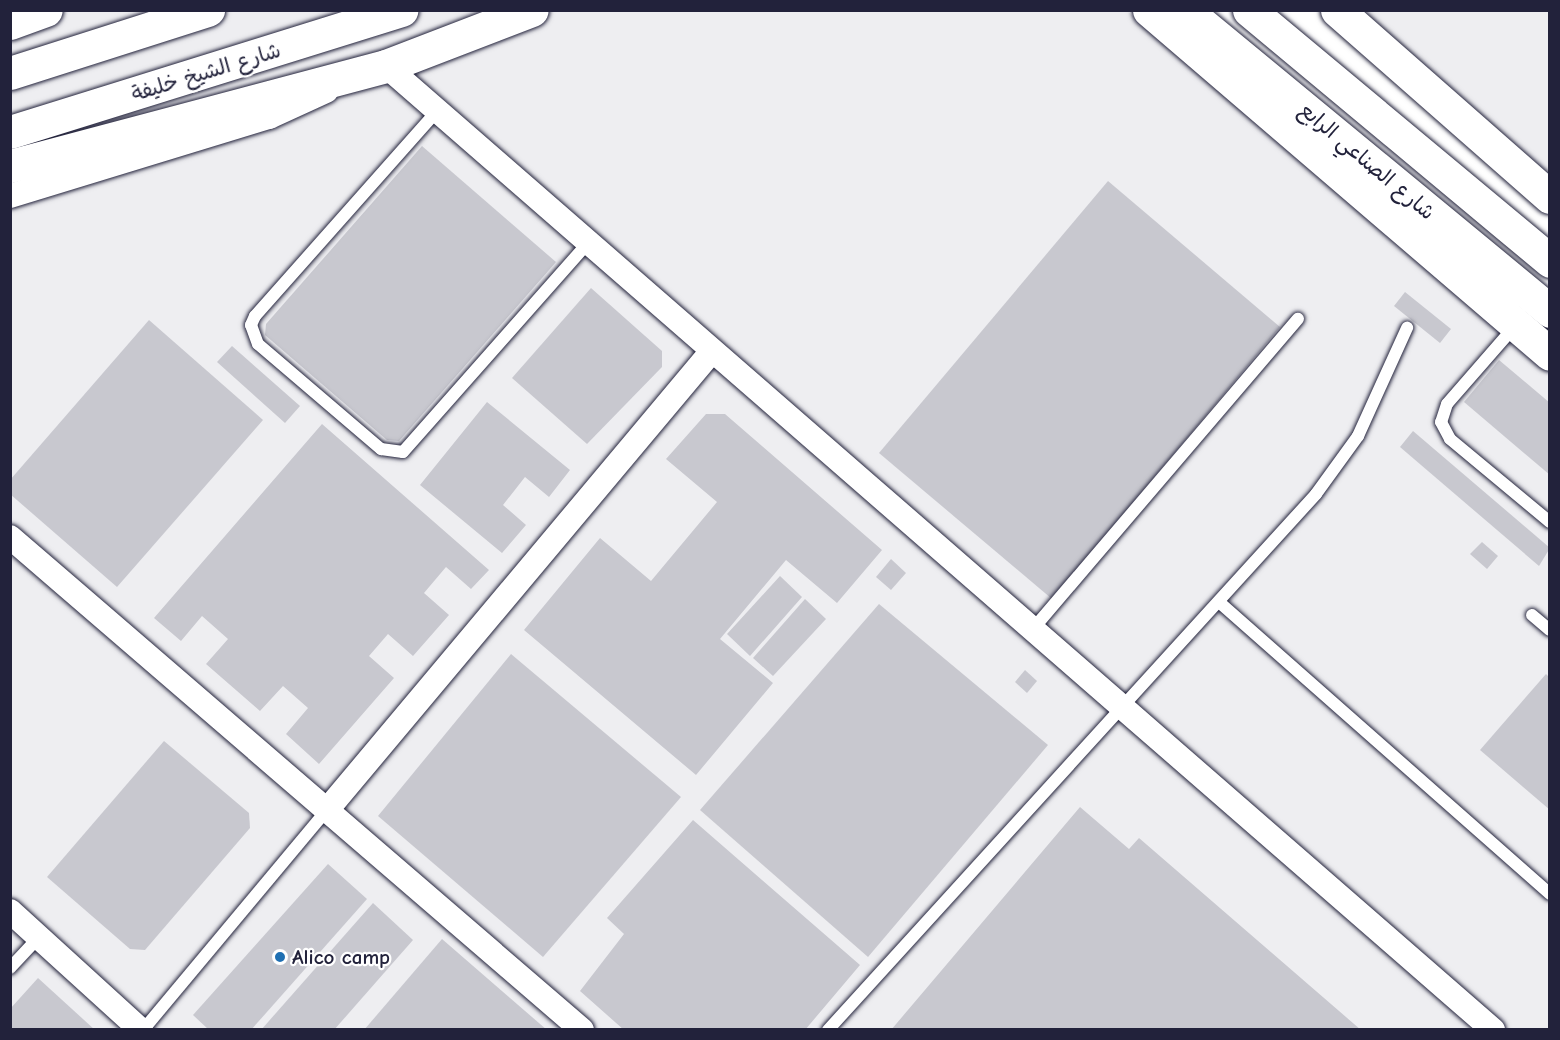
<!DOCTYPE html>
<html>
<head>
<meta charset="utf-8">
<style>
  body { margin:0 }
  #map { position:relative; width:1560px; height:1040px; overflow:hidden; background:#fff; font-family:"Comic Neue","Playpen Sans Arabic",sans-serif }
  div>[style] { position:absolute }
  [style*='--x'] { left:calc(var(--x)*1px); top:calc(var(--y)*1px); width:calc(var(--w)*1px); rotate:calc(var(--a)*1deg) }
  .built>* { inset:0; background:#eeeef1 }
  .building>* { inset:0; background:#c8c8cf }
  .roads { filter:drop-shadow(0 0 2px #22223b) drop-shadow(0 0 2px #22223b) }
  .lane>* { height:12px; margin:-6px; padding:0 6px; transform-origin:6px; border-radius:6px; background:#fff }
  .street>* { height:24px; margin:-12px; padding:0 12px; transform-origin:12px; border-radius:12px; background:#fff }
  .secondary>* { height:33px; margin:-16.5px; padding:0 16.5px; transform-origin:16.5px; border-radius:16.5px; background:#fff }
  .highway>* { height:33px; margin:-16.5px; padding:0 16.5px; transform-origin:16.5px; border-radius:16.5px; background:#fff }
  .dots>* { width:16px; height:16px; translate:-50% -50%; box-sizing:border-box; border:3px solid #fff; border-radius:50% }
  span { translate:-50% -50%; white-space:nowrap; text-align:center; line-height:1.15; -webkit-text-stroke:4.5px #fff; paint-order:stroke }
  .street-label { font-size:21px; color:#22223b }
  .poi-label { font-size:21px; color:#22223b; font-weight:700 }
  .left { translate:0 -50%; text-align:left }
  .frame { position:absolute; inset:0; border:12px solid #22223b; pointer-events:none }
</style>
</head>
<body>
<div id="map">
  <div class="built">
    <div style="clip-path:polygon(10px 11px,1127px 11px,1549px 369px,1549px 1029px,11px 1029px)"></div>
    <div style="clip-path:polygon(1360px 11px,1549px 11px,1549px 185px)"></div>
  </div>
  <div class="building">
    <div style="clip-path:polygon(422px 146px,556px 262px,399px 441px,387px 440px,265px 335px,266px 324px)"></div>
    <div style="clip-path:polygon(1108px 181px,1280px 327px,1052px 599px,879px 453px)"></div>
    <div style="clip-path:polygon(591px 288px,662px 351px,662px 367px,587px 444px,512px 378px)"></div>
    <div style="clip-path:polygon(1405px 292px,1451px 329px,1440px 343px,1394px 306px)"></div>
    <div style="clip-path:polygon(149px 320px,263px 420px,117px 587px,10px 494px,10px 480px)"></div>
    <div style="clip-path:polygon(232px 346px,300px 406px,285px 423px,217px 362px)"></div>
    <div style="clip-path:polygon(1499px 360px,1550px 403px,1550px 475px,1464px 402px)"></div>
    <div style="clip-path:polygon(487px 402px,570px 470px,549px 497px,525px 477px,503px 505px,526px 525px,502px 553px,420px 485px)"></div>
    <div style="clip-path:polygon(706px 414px,725px 414px,882px 550px,837px 603px,786px 560px,720px 639px,773px 683px,696px 775px,524px 630px,600px 538px,651px 581px,717px 502px,666px 459px)"></div>
    <div style="clip-path:polygon(322px 424px,489px 570px,471px 589px,446px 567px,424px 593px,449px 615px,413px 656px,388px 634px,369px 656px,394px 678px,319px 764px,286px 734px,308px 708px,283px 686px,260px 711px,206px 664px,228px 639px,202px 616px,181px 641px,154px 618px)"></div>
    <div style="clip-path:polygon(1413px 431px,1550px 548px,1539px 566px,1400px 447px)"></div>
    <div style="clip-path:polygon(1482px 542px,1498px 556px,1487px 569px,1470px 554px)"></div>
    <div style="clip-path:polygon(891px 559px,906px 573px,891px 590px,876px 577px)"></div>
    <div style="clip-path:polygon(780px 576px,802px 597px,750px 656px,727px 634px)"></div>
    <div style="clip-path:polygon(805px 599px,826px 619px,773px 676px,753px 658px)"></div>
    <div style="clip-path:polygon(879px 604px,1048px 745px,868px 957px,700px 810px)"></div>
    <div style="clip-path:polygon(511px 654px,681px 797px,543px 957px,378px 816px)"></div>
    <div style="clip-path:polygon(1025px 670px,1037px 681px,1027px 693px,1015px 682px)"></div>
    <div style="clip-path:polygon(1546px 674px,1550px 678px,1550px 810px,1480px 750px)"></div>
    <div style="clip-path:polygon(164px 741px,249px 813px,250px 828px,145px 950px,130px 949px,47px 877px)"></div>
    <div style="clip-path:polygon(1080px 807px,1129px 849px,1139px 838px,1361px 1030px,891px 1030px)"></div>
    <div style="clip-path:polygon(693px 820px,860px 965px,805px 1030px,624px 1030px,580px 991px,624px 934px,607px 918px)"></div>
    <div style="clip-path:polygon(328px 864px,367px 899px,251px 1030px,209px 1030px,193px 1015px)"></div>
    <div style="clip-path:polygon(373px 903px,413px 940px,334px 1030px,261px 1030px)"></div>
    <div style="clip-path:polygon(442px 939px,547px 1030px,364px 1030px)"></div>
    <div style="clip-path:polygon(38px 978px,95px 1030px,10px 1030px,10px 1009px)"></div>
  </div>
  <div class="roads">
    <div class="lane">
      <div style="--x:437;--y:111;--w:274;--a:131.6"></div>
      <div style="--x:255;--y:316;--w:10;--a:114"></div>
      <div style="--x:251;--y:325;--w:20;--a:70"></div>
      <div style="--x:258;--y:344;--w:162;--a:40.5"></div>
      <div style="--x:381;--y:449;--w:22;--a:8"></div>
      <div style="--x:403;--y:452;--w:279;--a:-48.5"></div>
      <div style="--x:1515;--y:326;--w:103;--a:131.1"></div>
      <div style="--x:1447;--y:404;--w:19;--a:108"></div>
      <div style="--x:1441;--y:422;--w:19;--a:62"></div>
      <div style="--x:1450;--y:439;--w:130;--a:39.7"></div>
      <div style="--x:1219;--y:602;--w:441;--a:41.4"></div>
      <div style="--x:1532;--y:615;--w:23;--a:40"></div>
      <div style="--x:1033;--y:629;--w:408;--a:-49.5"></div>
      <div style="--x:10;--y:968;--w:42;--a:-46.9"></div>
      <div style="--x:143;--y:1030;--w:287;--a:-50.1"></div>
      <div style="--x:828;--y:1030;--w:725;--a:-47.68"></div>
      <div style="--x:1316;--y:494;--w:72;--a:-54.1"></div>
      <div style="--x:1358;--y:436;--w:119;--a:-65.6"></div>
    </div>
    <div class="street">
      <div style="--x:386;--y:66;--w:1468;--a:41.05"></div>
      <div style="--x:10;--y:196;--w:271;--a:-17"></div>
      <div style="--x:269;--y:117;--w:63;--a:-24.5"></div>
      <div style="--x:10;--y:537;--w:755;--a:40.76"></div>
      <div style="--x:327;--y:810;--w:599;--a:-50.01"></div>
      <div style="--x:10;--y:911;--w:177;--a:42.3"></div>
    </div>
    <div class="secondary">
      <div style="--x:1149;--y:10;--w:528;--a:40.62"></div>
      <div style="--x:1185;--y:10;--w:473;--a:39.5"></div>
      <div style="--x:1249;--y:10;--w:392;--a:39.8"></div>
      <div style="--x:1337;--y:10;--w:283;--a:41.3"></div>
      <div style="--x:10;--y:23;--w:38;--a:-20"></div>
      <div style="--x:10;--y:166;--w:389;--a:-14.9"></div>
      <div style="--x:386;--y:66;--w:156;--a:-21"></div>
    </div>
    <div class="highway">
      <div style="--x:10;--y:73;--w:208;--a:-17.7"></div>
      <div style="--x:10;--y:132;--w:410;--a:-17.3"></div>
    </div>
  </div>
  <div class="dots">
    <div style="left:280px;top:957px;background:#1f6fb2"></div>
  </div>
  <div class="street-label">
    <span style="left:206px;top:72px;rotate:-17deg">شارع الشيخ خليفة</span>
    <span style="left:1367px;top:161px;rotate:40deg">شارع الصناعي الرابع</span>
  </div>
  <div class="poi-label">
    <span class="left" style="left:292px;top:957px">Alico camp</span>
  </div>
  <div class="frame"></div>
</div>
</body>
</html>
